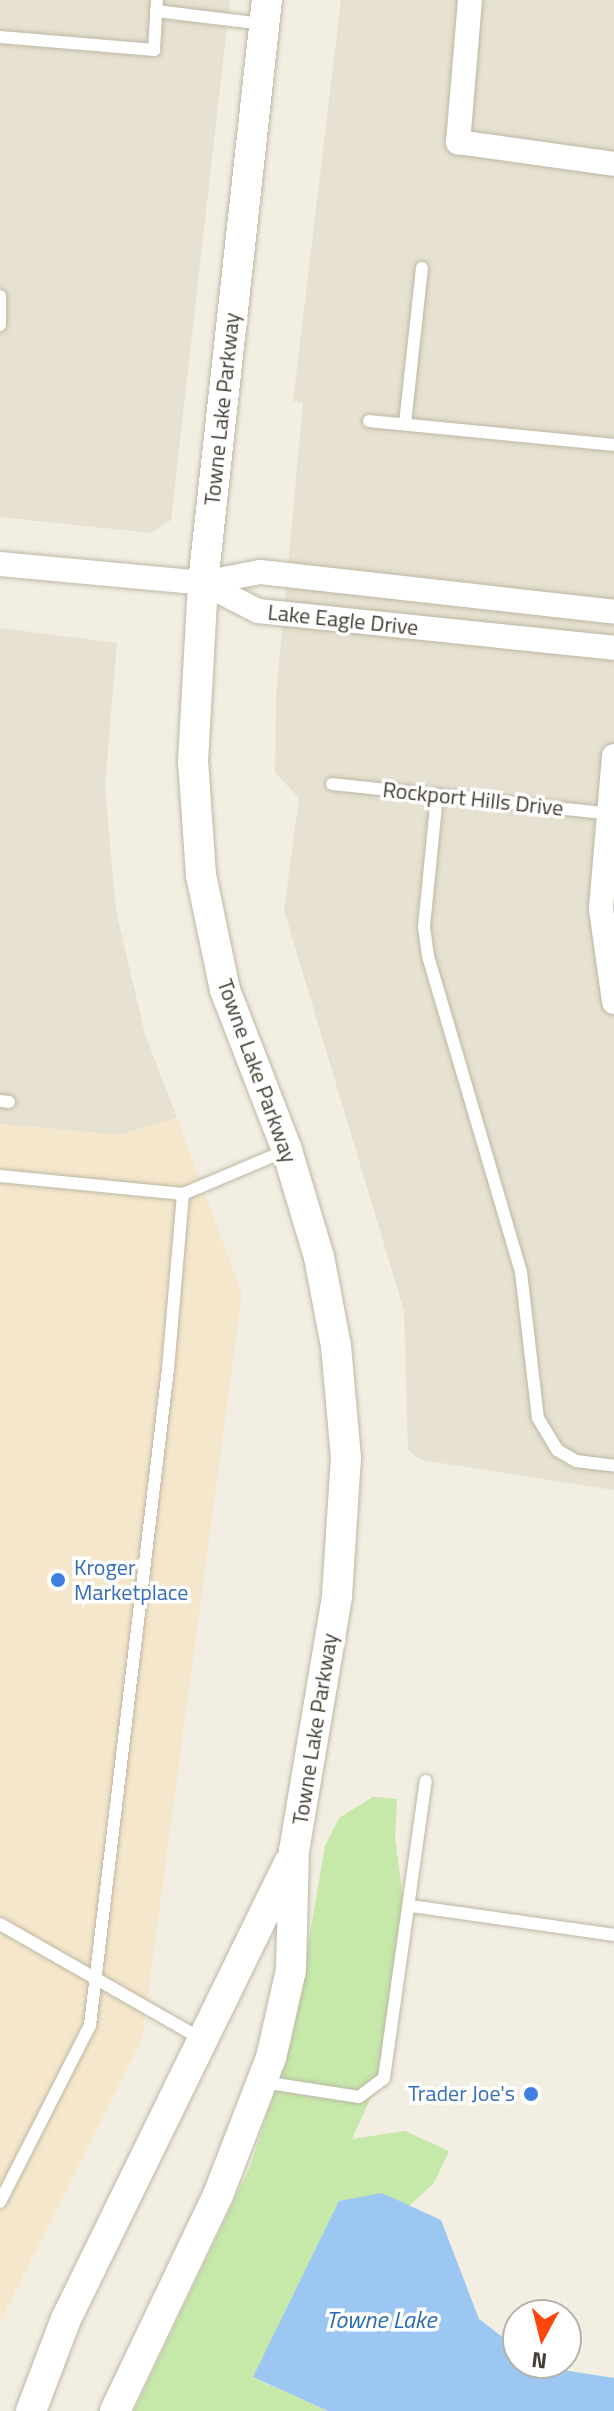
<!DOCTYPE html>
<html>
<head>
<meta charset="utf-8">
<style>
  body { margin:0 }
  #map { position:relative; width:614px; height:2411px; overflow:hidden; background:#f2eee2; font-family:"Titillium Web",sans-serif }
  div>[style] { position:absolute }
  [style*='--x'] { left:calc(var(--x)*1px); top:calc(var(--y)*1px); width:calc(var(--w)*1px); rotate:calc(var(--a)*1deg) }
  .residential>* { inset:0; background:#e6e1d0 }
  .commercial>* { inset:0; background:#f5e7cc }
  .green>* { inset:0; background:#c6e8a9 }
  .water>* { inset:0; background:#9bc7f2 }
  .roads { filter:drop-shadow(0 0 2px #bdb7a5) drop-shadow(0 0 2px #bdb7a5) }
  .service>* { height:12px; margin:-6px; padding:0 6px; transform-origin:6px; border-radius:6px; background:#fff }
  .minor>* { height:24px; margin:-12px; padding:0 12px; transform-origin:12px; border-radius:12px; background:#fff }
  .tertiary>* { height:30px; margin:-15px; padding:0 15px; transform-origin:15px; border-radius:15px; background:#fff }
  .dots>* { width:22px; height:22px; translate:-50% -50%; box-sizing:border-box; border:4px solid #fff; border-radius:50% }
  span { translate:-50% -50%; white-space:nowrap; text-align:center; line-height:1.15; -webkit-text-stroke:7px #fff; paint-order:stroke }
  .street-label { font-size:22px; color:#433e33 }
  .shop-label { font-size:22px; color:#366cbe }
  .left { translate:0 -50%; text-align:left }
  .right { translate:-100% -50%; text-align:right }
  .water-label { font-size:24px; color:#2a6cb1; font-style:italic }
  .north { position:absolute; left:502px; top:2299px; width:80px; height:80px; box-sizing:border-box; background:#fff; border:2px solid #b4b2ad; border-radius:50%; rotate:187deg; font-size:22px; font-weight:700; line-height:32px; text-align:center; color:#433e33 }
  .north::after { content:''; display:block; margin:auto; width:28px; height:36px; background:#ff460c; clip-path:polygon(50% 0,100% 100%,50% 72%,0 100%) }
</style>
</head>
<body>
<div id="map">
  <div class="residential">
    <div style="clip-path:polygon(0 0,230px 0,171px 520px,151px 533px,0 517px)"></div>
    <div style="clip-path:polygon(341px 0,614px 0,614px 1490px,421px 1460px,408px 1450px,404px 1311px,284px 910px,299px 798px,275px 773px,276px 696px,303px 403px,293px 401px)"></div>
    <div style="clip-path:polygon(0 628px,117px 643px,105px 786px,116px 911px,145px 1034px,177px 1118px,119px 1135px,0 1124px)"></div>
  </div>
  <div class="commercial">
    <div style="clip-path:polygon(177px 1118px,242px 1294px,142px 2039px,0 2322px,0 1124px,119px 1135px)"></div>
  </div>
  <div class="green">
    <div style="clip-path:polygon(373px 1797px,397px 1799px,395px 1837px,405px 1914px,391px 2053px,352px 2139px,405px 2131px,449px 2151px,434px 2183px,409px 2206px,382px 2193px,254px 2378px,328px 2411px,134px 2411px,250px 2167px,292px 2039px,325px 1846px,339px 1818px)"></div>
  </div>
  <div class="water">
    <div style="clip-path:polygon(382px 2193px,441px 2220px,479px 2319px,518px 2349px,518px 2363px,614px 2378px,614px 2411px,328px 2411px,253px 2377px,339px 2201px)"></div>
  </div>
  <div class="roads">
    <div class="service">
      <div style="--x:156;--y:11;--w:109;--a:6.9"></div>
      <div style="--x:0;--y:37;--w:155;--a:4.8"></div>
      <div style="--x:154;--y:50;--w:50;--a:-86.6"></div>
      <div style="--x:0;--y:296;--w:29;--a:90"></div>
      <div style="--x:369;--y:421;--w:246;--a:5.6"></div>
      <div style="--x:405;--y:424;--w:157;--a:-83.8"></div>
      <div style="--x:332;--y:784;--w:281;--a:6.1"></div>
      <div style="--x:437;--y:796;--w:132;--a:95.7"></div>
      <div style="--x:424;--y:927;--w:29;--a:82"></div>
      <div style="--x:428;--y:956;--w:329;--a:73.6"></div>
      <div style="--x:521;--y:1272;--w:147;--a:83.4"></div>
      <div style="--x:538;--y:1418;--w:37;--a:59"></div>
      <div style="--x:557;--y:1450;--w:22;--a:30"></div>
      <div style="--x:576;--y:1461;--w:38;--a:7"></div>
      <div style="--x:0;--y:1101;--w:9;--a:6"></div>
      <div style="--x:0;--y:1176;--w:184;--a:5.6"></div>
      <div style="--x:183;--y:1194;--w:113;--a:-22.9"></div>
      <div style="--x:411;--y:1906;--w:205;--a:8.1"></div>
      <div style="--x:0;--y:1924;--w:232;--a:29.7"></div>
      <div style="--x:263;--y:2082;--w:97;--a:8.9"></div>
      <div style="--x:359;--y:2097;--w:31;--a:-37"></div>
      <div style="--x:384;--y:2078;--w:300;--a:-82"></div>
      <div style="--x:0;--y:2202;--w:199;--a:-63"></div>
      <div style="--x:90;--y:2025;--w:661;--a:-83.22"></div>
      <div style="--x:168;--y:1369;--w:176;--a:-85.1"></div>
    </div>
    <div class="minor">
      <div style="--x:470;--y:0;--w:143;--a:94.8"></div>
      <div style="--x:458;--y:142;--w:158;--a:8"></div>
      <div style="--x:0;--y:564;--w:204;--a:5.3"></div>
      <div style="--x:203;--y:583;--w:58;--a:-10.9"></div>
      <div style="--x:260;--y:572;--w:356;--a:6.4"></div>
      <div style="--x:203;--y:583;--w:62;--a:27"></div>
      <div style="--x:258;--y:611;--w:358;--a:5.9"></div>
      <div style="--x:614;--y:756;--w:154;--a:94.9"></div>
      <div style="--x:601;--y:909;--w:94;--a:82"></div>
    </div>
    <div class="tertiary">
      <div style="--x:31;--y:2411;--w:98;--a:-69.2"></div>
      <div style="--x:66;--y:2319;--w:508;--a:-63.94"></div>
      <div style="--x:115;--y:2411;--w:239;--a:-64.5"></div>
      <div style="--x:218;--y:2195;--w:147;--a:-68.9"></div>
      <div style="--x:271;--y:2058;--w:90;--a:-77.2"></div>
      <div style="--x:291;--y:1970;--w:119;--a:-88.6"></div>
      <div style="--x:294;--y:1851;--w:259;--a:-80.4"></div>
      <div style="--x:337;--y:1596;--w:138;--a:-86.3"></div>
      <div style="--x:346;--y:1458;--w:112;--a:-95.1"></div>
      <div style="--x:336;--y:1346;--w:91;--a:-100.8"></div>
      <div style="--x:319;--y:1257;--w:112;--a:-106.7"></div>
      <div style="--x:287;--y:1150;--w:172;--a:-111.2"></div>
      <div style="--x:225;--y:990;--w:117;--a:-101.8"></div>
      <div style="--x:201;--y:875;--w:113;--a:-94"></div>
      <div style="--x:193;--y:762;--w:179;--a:-86.8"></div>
      <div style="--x:203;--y:583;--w:587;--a:-83.74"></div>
    </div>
  </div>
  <div class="dots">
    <div style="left:58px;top:1580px;background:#3f7fe0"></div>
    <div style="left:531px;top:2094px;background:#3f7fe0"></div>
  </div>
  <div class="street-label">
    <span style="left:222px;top:409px;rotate:-84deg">Towne Lake Parkway</span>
    <span style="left:343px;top:620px;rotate:6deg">Lake Eagle Drive</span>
    <span style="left:473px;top:799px;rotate:6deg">Rockport Hills Drive</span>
    <span style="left:257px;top:1071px;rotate:70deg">Towne Lake Parkway</span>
    <span style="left:315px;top:1729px;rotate:-81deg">Towne Lake Parkway</span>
  </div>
  <div class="shop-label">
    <span class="left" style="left:74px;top:1580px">Kroger<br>Marketplace</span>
    <span class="right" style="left:515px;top:2094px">Trader Joe's</span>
  </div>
  <div class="water-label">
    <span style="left:381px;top:2320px">Towne Lake</span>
  </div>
  <div class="north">N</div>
</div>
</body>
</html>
